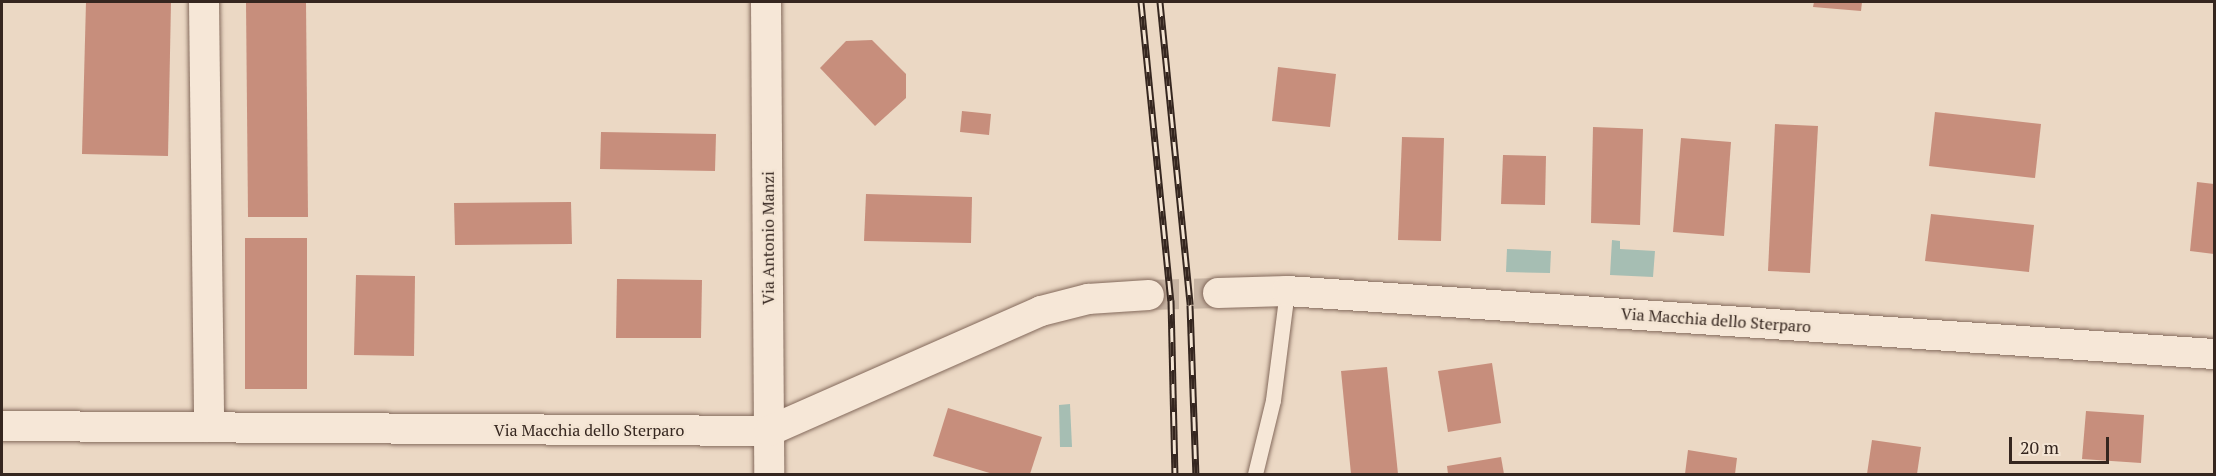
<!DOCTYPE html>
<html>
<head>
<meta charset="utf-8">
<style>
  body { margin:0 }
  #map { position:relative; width:2216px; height:476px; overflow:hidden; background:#ebd8c4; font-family:"PT Serif",serif }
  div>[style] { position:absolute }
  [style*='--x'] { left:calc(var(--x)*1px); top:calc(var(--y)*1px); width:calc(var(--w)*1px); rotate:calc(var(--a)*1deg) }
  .water>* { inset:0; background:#a6beb3 }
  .building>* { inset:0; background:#c78e7c }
  .minor-tunnel>* { height:30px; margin-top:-15px; transform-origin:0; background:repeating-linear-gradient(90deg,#c7b4a3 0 30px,transparent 0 45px) }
  .roads { filter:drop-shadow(0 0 2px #846a5c) drop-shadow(0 0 2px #846a5c) }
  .service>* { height:15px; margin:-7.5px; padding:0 7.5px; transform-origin:7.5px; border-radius:7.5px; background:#f6e7d7 }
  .minor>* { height:30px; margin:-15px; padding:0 15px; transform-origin:15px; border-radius:15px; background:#f6e7d7 }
  .rail>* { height:7px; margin-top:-3.5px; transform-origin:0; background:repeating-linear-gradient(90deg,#f3e4d3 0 14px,#35261f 0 28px); box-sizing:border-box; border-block:2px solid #35261f }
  span { translate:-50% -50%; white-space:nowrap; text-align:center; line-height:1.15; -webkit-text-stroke:5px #f3e4d3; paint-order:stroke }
  .street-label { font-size:16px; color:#35261f }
  .frame { position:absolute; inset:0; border:3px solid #35261f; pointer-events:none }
  .scale { position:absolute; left:2009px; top:437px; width:100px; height:27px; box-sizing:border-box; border:3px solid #35261f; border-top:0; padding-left:8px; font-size:18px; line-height:21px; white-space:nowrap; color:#35261f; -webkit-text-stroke:4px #f3e4d3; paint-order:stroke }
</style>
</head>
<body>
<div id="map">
  <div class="water">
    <div style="clip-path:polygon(1612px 240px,1620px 241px,1620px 249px,1655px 251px,1653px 277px,1610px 275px)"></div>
    <div style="clip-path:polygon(1507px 249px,1551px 251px,1550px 273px,1506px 272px)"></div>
    <div style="clip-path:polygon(1070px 404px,1072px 447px,1060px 447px,1059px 405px)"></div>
  </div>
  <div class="building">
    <div style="clip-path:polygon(86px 2px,171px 2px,168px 156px,82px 154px)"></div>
    <div style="clip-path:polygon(246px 2px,306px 2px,308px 217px,248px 217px)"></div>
    <div style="clip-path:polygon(1814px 2px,1862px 2px,1861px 11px,1813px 7px)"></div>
    <div style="clip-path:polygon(872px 40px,906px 74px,906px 98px,875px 126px,820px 68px,846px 41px)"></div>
    <div style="clip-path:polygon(1278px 67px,1336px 74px,1330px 127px,1272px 121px)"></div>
    <div style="clip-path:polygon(962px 111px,991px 114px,989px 135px,960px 132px)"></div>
    <div style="clip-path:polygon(1935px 112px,2041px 124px,2035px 178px,1929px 166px)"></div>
    <div style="clip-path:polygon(1775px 124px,1818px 126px,1810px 273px,1768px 271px)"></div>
    <div style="clip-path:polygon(1593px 127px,1643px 129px,1640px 225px,1591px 223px)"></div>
    <div style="clip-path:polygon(601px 132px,716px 134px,715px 171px,600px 169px)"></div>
    <div style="clip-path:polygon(1402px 137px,1444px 138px,1441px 241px,1398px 240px)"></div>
    <div style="clip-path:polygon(1681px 138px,1731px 142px,1724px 236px,1673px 232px)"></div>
    <div style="clip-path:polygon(1503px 155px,1546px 156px,1545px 205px,1501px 204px)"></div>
    <div style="clip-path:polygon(2197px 182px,2214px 184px,2214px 254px,2190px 251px)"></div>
    <div style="clip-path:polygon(866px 194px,972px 197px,971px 243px,864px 241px)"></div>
    <div style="clip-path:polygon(571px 202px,572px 244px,455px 245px,454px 203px)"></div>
    <div style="clip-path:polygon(1931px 214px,2034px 225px,2029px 272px,1925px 261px)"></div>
    <div style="clip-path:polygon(245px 238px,307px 238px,307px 389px,245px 389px)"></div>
    <div style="clip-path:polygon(356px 275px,415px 276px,414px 356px,354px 355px)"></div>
    <div style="clip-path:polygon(617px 279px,702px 280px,701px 338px,616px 338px)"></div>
    <div style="clip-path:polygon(1492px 363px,1501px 423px,1448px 432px,1438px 371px)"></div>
    <div style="clip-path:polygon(1387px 367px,1398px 474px,1351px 474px,1341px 371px)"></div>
    <div style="clip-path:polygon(948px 408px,1042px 437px,1030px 474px,993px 474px,933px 456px)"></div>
    <div style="clip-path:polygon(2086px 411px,2144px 415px,2141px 463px,2082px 459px)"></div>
    <div style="clip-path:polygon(1872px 440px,1921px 447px,1917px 474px,1867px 474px)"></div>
    <div style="clip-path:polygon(1688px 450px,1737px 458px,1735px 474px,1685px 474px)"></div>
    <div style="clip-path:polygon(1501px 457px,1504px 474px,1448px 474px,1447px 466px)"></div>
  </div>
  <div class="minor-tunnel">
    <div style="--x:1149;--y:295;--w:69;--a:-1.7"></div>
  </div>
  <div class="roads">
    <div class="service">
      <div style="--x:1255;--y:474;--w:76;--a:-76.3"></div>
      <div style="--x:1273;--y:400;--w:110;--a:-82.7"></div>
    </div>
    <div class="minor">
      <div style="--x:204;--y:2;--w:425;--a:89.3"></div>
      <div style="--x:766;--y:2;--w:472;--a:89.6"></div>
      <div style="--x:1218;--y:293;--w:69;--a:-1.7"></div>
      <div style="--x:1287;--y:291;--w:929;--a:3.89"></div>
      <div style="--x:2;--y:426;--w:767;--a:0.37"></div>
      <div style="--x:769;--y:431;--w:297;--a:-23.8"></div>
      <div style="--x:1041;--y:311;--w:49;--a:-14.3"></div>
      <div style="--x:1088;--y:299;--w:61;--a:-3.8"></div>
    </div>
  </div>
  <div class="rail">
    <div style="--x:1141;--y:2;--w:300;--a:84.3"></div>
    <div style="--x:1171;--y:300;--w:174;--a:88.7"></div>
    <div style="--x:1160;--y:2;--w:304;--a:84.3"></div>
    <div style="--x:1190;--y:305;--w:169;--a:88"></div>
  </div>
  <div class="street-label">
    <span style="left:768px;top:238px;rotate:-90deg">Via Antonio Manzi</span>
    <span style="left:1716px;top:320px;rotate:4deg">Via Macchia dello Sterparo</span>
    <span style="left:589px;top:430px">Via Macchia dello Sterparo</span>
  </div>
  <div class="frame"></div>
  <div class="scale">20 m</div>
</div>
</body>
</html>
